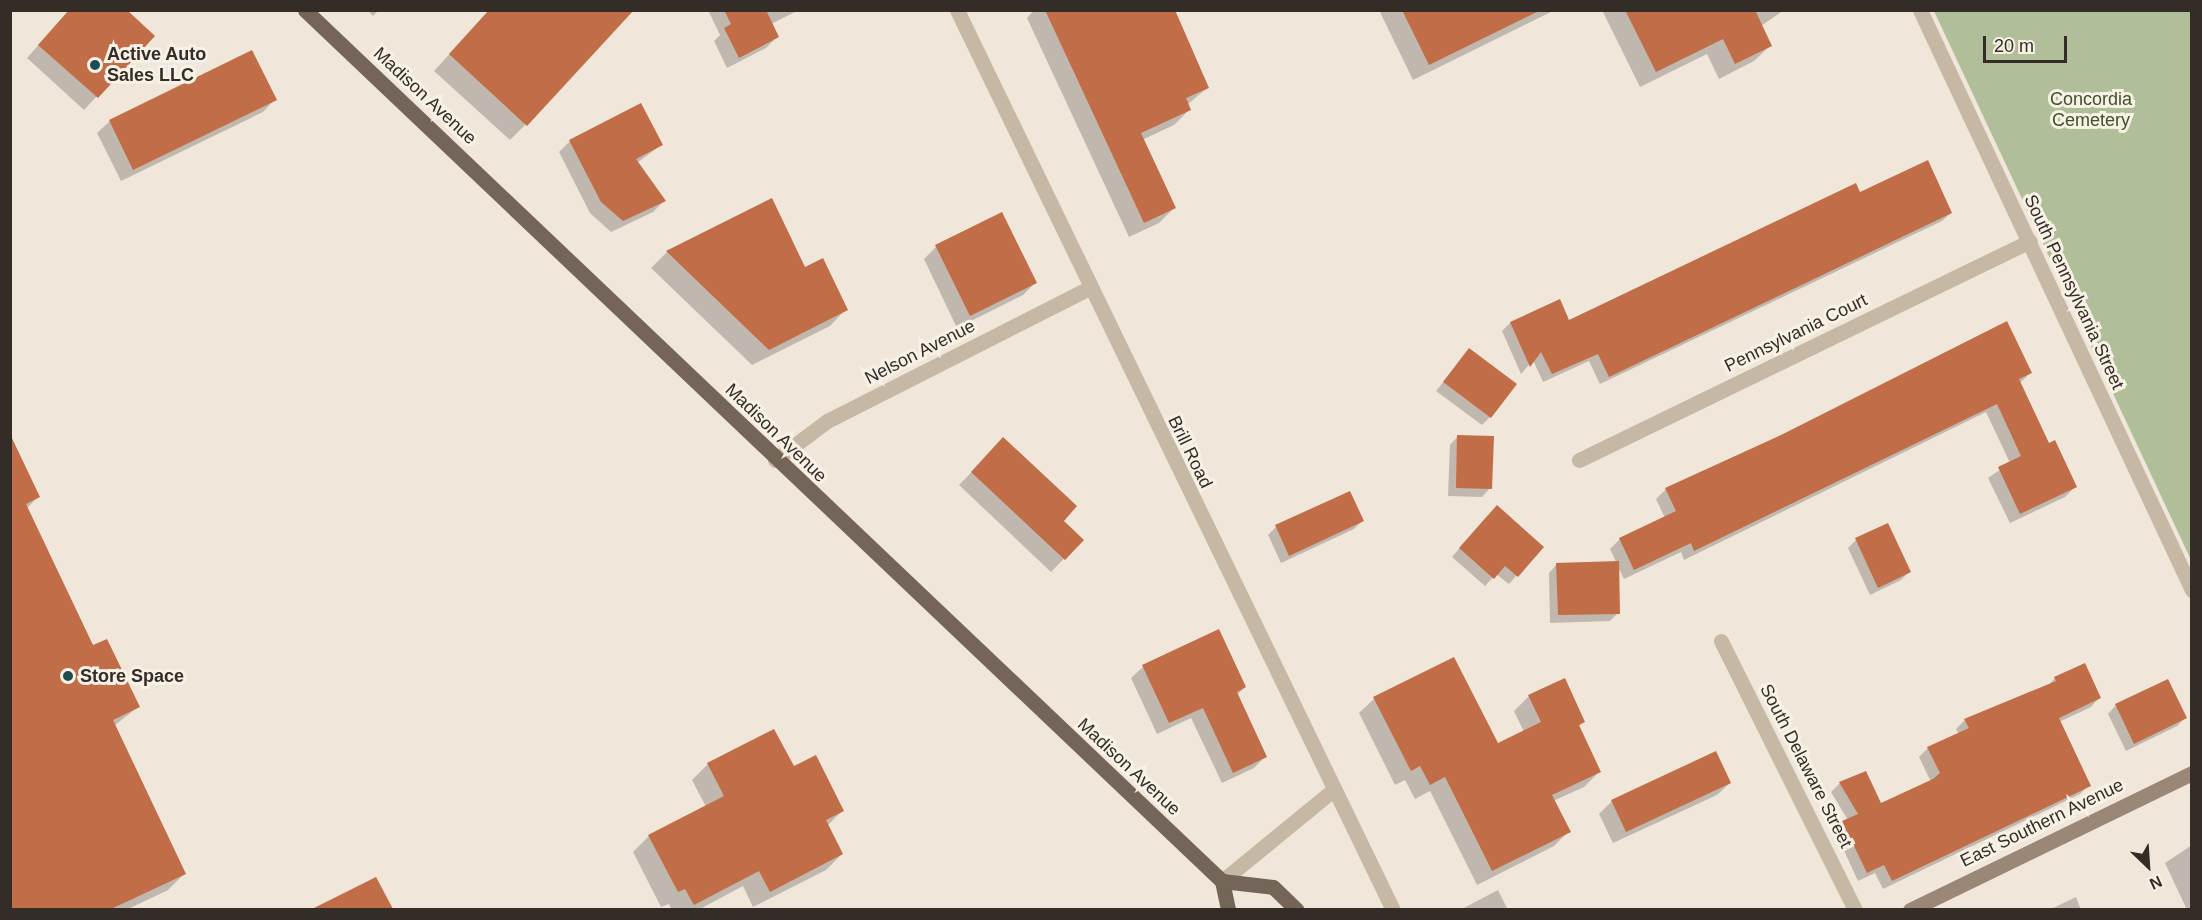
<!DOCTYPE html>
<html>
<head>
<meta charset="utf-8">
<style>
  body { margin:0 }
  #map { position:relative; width:2202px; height:920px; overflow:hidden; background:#f0e7da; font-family:Arial,sans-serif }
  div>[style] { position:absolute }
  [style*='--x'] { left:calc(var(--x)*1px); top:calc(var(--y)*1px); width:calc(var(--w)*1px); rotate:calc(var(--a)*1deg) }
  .green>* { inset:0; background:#b0be9a }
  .shadow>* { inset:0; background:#0003 }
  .building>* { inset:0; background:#c16d47 }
  .street>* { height:15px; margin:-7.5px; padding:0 7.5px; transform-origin:7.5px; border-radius:7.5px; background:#c7b8a6 }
  .secondary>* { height:15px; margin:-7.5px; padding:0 7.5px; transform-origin:7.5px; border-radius:7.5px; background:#9b8778 }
  .primary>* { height:15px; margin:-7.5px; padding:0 7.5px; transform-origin:7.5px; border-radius:7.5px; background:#756458 }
  .dots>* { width:16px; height:16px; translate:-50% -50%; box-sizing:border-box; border:3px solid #f8f1e6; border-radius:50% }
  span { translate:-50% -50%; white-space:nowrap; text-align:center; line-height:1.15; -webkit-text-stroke:6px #f8f1e6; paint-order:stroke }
  .poi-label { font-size:18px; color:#342c27; font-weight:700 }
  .left { translate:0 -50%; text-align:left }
  .street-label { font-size:18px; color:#342c27 }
  .park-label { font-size:18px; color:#41512c }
  .frame { position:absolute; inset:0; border:12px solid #342c27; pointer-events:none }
  .north { position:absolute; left:2118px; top:836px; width:60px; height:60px; -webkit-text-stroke:4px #f8f1e6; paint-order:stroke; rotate:155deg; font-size:16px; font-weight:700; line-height:24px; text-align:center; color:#342c27 }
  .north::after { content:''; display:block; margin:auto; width:21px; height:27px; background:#342c27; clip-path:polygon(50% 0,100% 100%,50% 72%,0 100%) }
  .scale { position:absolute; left:1983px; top:36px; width:84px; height:27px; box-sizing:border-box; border:3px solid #342c27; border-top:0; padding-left:8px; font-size:18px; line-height:21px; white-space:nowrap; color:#342c27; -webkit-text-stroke:4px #f8f1e6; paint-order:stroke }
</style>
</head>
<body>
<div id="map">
  <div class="green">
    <div style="clip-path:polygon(1934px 11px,2191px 11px,2191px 560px)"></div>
  </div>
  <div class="shadow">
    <div style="clip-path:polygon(70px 10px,153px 36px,84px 110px,27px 58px)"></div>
    <div style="clip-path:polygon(367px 10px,379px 10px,373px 16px)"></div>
    <div style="clip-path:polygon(490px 10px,525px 125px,510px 140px,434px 71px)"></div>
    <div style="clip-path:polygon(708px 10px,799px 10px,771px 24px,777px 37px,766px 48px,727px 68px,714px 41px,720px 35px)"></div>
    <div style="clip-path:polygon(1034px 10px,1171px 10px,1207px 88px,1187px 105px,1189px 110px,1174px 125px,1142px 140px,1174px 208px,1159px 223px,1129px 237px,1027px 18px)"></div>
    <div style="clip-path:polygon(1379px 10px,1555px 10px,1413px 80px)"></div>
    <div style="clip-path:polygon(1602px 10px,1784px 10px,1761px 26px,1771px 45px,1754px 61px,1719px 79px,1707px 54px,1640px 87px)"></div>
    <div style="clip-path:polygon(275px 99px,263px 112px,121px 181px,97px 133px,110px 121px)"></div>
    <div style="clip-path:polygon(570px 141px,661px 145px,637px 163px,664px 201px,653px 212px,611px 232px,590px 213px,559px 152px)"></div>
    <div style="clip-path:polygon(1859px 194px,1951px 213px,1942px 221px,1600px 384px,1589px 361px,1543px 382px,1533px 360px,1521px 374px,1502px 331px,1510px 323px,1560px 301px,1569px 322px)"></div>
    <div style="clip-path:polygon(771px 200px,805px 269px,846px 309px,830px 326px,752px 365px,651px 268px,667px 252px)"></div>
    <div style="clip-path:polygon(936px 247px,1035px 283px,1023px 295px,957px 328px,924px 259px)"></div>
    <div style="clip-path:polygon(1469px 350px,1490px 417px,1482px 425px,1436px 391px)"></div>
    <div style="clip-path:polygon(2030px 373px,2020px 383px,2048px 445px,2075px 487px,2065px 497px,2010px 523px,1988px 478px,2010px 463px,1986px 412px,1684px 560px,1681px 552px,1624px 579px,1617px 565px,1618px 613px,1610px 621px,1550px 623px,1549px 573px,1557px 564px,1616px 562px,1610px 549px,1620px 539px,1665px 518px,1656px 499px,1666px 489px)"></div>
    <div style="clip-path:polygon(1458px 436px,1490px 488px,1482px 497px,1448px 496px,1450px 445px)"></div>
    <div style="clip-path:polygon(10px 438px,38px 497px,26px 509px,92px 647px,138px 707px,114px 726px,184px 874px,168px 890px,126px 910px,10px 910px)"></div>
    <div style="clip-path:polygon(991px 452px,1082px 540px,1051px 572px,959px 485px)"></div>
    <div style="clip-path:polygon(1488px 515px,1542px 547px,1509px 584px,1496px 574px,1485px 586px,1452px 557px)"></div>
    <div style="clip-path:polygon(1362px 521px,1354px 529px,1281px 563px,1268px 535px,1276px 527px)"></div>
    <div style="clip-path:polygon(1856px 540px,1909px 572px,1901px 580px,1870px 595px,1848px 548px)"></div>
    <div style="clip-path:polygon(1143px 667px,1245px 687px,1237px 695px,1265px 757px,1254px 768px,1222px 783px,1191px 718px,1157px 734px,1131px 678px)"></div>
    <div style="clip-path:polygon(2055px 678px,2099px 698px,2091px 707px,2059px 722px,2089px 785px,2080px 794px,1883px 889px,1875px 873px,1858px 881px,1835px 831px,1848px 820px,1831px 792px,1840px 783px,1865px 773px,1880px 805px,1931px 782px,1919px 757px,1928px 748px,1959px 734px,1956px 729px,1965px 720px,2047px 687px)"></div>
    <div style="clip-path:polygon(1529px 696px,1583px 722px,1578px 727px,1599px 772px,1584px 787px,1553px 801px,1569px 831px,1554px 846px,1477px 885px,1430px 791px,1415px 799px,1405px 780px,1395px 785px,1359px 713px,1374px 699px,1497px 745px,1524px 732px,1514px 711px)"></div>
    <div style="clip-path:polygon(2116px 705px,2185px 718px,2177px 726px,2126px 751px,2108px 714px)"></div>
    <div style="clip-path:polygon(708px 764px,793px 768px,843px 810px,827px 826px,842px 854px,826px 870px,753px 907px,743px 886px,698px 910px,672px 910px,669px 904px,661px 907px,633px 852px,649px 836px,706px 807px,692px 780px)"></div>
    <div style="clip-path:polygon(1730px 783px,1717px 795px,1613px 843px,1599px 814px,1612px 801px)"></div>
    <div style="clip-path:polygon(2192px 845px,2192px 910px,2187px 910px,2165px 863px)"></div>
    <div style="clip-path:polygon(375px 879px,391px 910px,321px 910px,327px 903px)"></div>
    <div style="clip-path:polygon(1498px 890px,1508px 910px,1460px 910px)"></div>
    <div style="clip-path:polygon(2076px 897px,2081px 910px,2049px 910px)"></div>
  </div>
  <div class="building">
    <div style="clip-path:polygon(69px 10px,127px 10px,155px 36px,98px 98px,38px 45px)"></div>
    <div style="clip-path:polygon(489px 10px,634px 10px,527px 126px,449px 54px)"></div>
    <div style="clip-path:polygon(724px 10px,766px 10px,779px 37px,739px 58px,724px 28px,731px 24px)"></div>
    <div style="clip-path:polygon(1045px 10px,1175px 10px,1209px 88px,1186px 98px,1191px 110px,1141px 133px,1176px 208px,1144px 223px)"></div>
    <div style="clip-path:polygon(1402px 10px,1541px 10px,1429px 65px)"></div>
    <div style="clip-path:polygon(1625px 10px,1755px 10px,1772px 46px,1735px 64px,1723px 39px,1656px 72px)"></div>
    <div style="clip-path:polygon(252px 50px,277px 100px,133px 170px,109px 120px)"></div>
    <div style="clip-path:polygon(641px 103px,663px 145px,636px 159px,666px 201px,623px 221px,601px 202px,569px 140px)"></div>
    <div style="clip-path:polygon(1928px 160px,1952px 213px,1609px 377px,1598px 354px,1552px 374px,1541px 352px,1530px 367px,1510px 322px,1560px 299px,1569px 320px,1856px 183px,1860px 192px)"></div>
    <div style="clip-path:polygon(772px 198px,805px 267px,823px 258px,848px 310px,769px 350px,666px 251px)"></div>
    <div style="clip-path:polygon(1002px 212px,1037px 283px,970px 316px,935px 245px)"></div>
    <div style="clip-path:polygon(2007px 321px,2032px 373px,2019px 379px,2049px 443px,2055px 440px,2077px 487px,2020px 514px,1998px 467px,2021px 456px,1997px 404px,1694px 551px,1691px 543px,1634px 570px,1619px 538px,1676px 511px,1665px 488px,1781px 435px)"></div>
    <div style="clip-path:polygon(1469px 348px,1517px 384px,1491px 418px,1443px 382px)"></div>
    <div style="clip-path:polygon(10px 434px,40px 497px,26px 504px,93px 645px,107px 639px,140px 707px,113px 720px,186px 874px,111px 909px,10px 909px)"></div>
    <div style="clip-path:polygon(1457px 435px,1494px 436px,1492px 489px,1456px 488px)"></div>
    <div style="clip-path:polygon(1003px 437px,1077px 506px,1064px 521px,1084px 540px,1065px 560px,971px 472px)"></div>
    <div style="clip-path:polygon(1350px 491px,1364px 521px,1289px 556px,1275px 525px)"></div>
    <div style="clip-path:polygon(1497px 505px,1544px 547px,1518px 577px,1505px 566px,1494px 579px,1459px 548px)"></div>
    <div style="clip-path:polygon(1888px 523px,1911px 572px,1878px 588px,1855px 538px)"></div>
    <div style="clip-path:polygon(1619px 561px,1620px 614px,1558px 615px,1556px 563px)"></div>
    <div style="clip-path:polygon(1219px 629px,1246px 687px,1237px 692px,1267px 757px,1233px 773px,1203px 708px,1169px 723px,1142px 665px)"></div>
    <div style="clip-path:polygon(1454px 657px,1498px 743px,1541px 722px,1528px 695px,1565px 678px,1585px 722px,1579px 725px,1601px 772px,1552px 795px,1571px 832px,1492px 871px,1445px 777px,1430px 785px,1420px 766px,1411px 771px,1373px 697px)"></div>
    <div style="clip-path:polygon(2085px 663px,2101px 698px,2059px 718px,2091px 786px,1892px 881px,1884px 865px,1867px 873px,1842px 821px,1858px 814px,1839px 782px,1866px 771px,1881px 803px,1933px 779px,1940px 773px,1927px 747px,1969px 728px,1964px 719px,2056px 681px,2054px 677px)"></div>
    <div style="clip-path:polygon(2168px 679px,2187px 718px,2134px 744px,2115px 704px)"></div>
    <div style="clip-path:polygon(774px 729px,794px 766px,816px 755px,844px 811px,826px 820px,843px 854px,770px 892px,759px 871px,694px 905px,685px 889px,678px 892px,648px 835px,724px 796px,707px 763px)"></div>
    <div style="clip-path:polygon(1716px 751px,1731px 783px,1626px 832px,1611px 800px)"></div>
    <div style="clip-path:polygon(376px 877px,393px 909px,312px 909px)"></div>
  </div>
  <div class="street">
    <div style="--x:957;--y:10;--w:1000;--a:64.15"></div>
    <div style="--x:1920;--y:10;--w:641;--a:64.88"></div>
    <div style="--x:775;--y:460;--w:65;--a:-36.9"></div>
    <div style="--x:827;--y:421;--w:294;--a:-26.9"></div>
    <div style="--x:1579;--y:460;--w:501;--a:-25.9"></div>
    <div style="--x:1721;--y:641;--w:301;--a:63.5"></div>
    <div style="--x:1222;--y:881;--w:144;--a:-39.3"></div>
  </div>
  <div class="secondary">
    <div style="--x:1910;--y:910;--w:314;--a:-25.9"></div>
  </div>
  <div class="primary">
    <div style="--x:305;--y:10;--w:1265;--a:43.53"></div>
    <div style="--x:1222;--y:881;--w:30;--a:78"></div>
    <div style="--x:1222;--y:881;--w:51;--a:6.7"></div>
    <div style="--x:1273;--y:887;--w:33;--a:44"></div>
  </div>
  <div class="dots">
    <div style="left:95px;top:65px;background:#1e4c53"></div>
    <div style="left:68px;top:676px;background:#1e4c53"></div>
  </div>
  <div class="poi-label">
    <span class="left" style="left:107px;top:65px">Active Auto<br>Sales LLC</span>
    <span class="left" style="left:80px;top:676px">Store Space</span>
  </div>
  <div class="street-label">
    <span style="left:425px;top:96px;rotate:43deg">Madison Avenue</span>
    <span style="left:2074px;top:292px;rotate:65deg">South Pennsylvania Street</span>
    <span style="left:1796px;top:333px;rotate:-26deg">Pennsylvania Court</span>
    <span style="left:920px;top:352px;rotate:-27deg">Nelson Avenue</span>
    <span style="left:776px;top:433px;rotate:44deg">Madison Avenue</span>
    <span style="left:1190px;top:452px;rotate:64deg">Brill Road</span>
    <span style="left:1806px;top:766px;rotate:63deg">South Delaware Street</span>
    <span style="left:1129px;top:767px;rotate:43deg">Madison Avenue</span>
    <span style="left:2042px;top:823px;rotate:-26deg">East Southern Avenue</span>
  </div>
  <div class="park-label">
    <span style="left:2091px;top:110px">Concordia<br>Cemetery</span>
  </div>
  <div class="frame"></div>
  <div class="north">N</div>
  <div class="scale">20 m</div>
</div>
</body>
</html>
